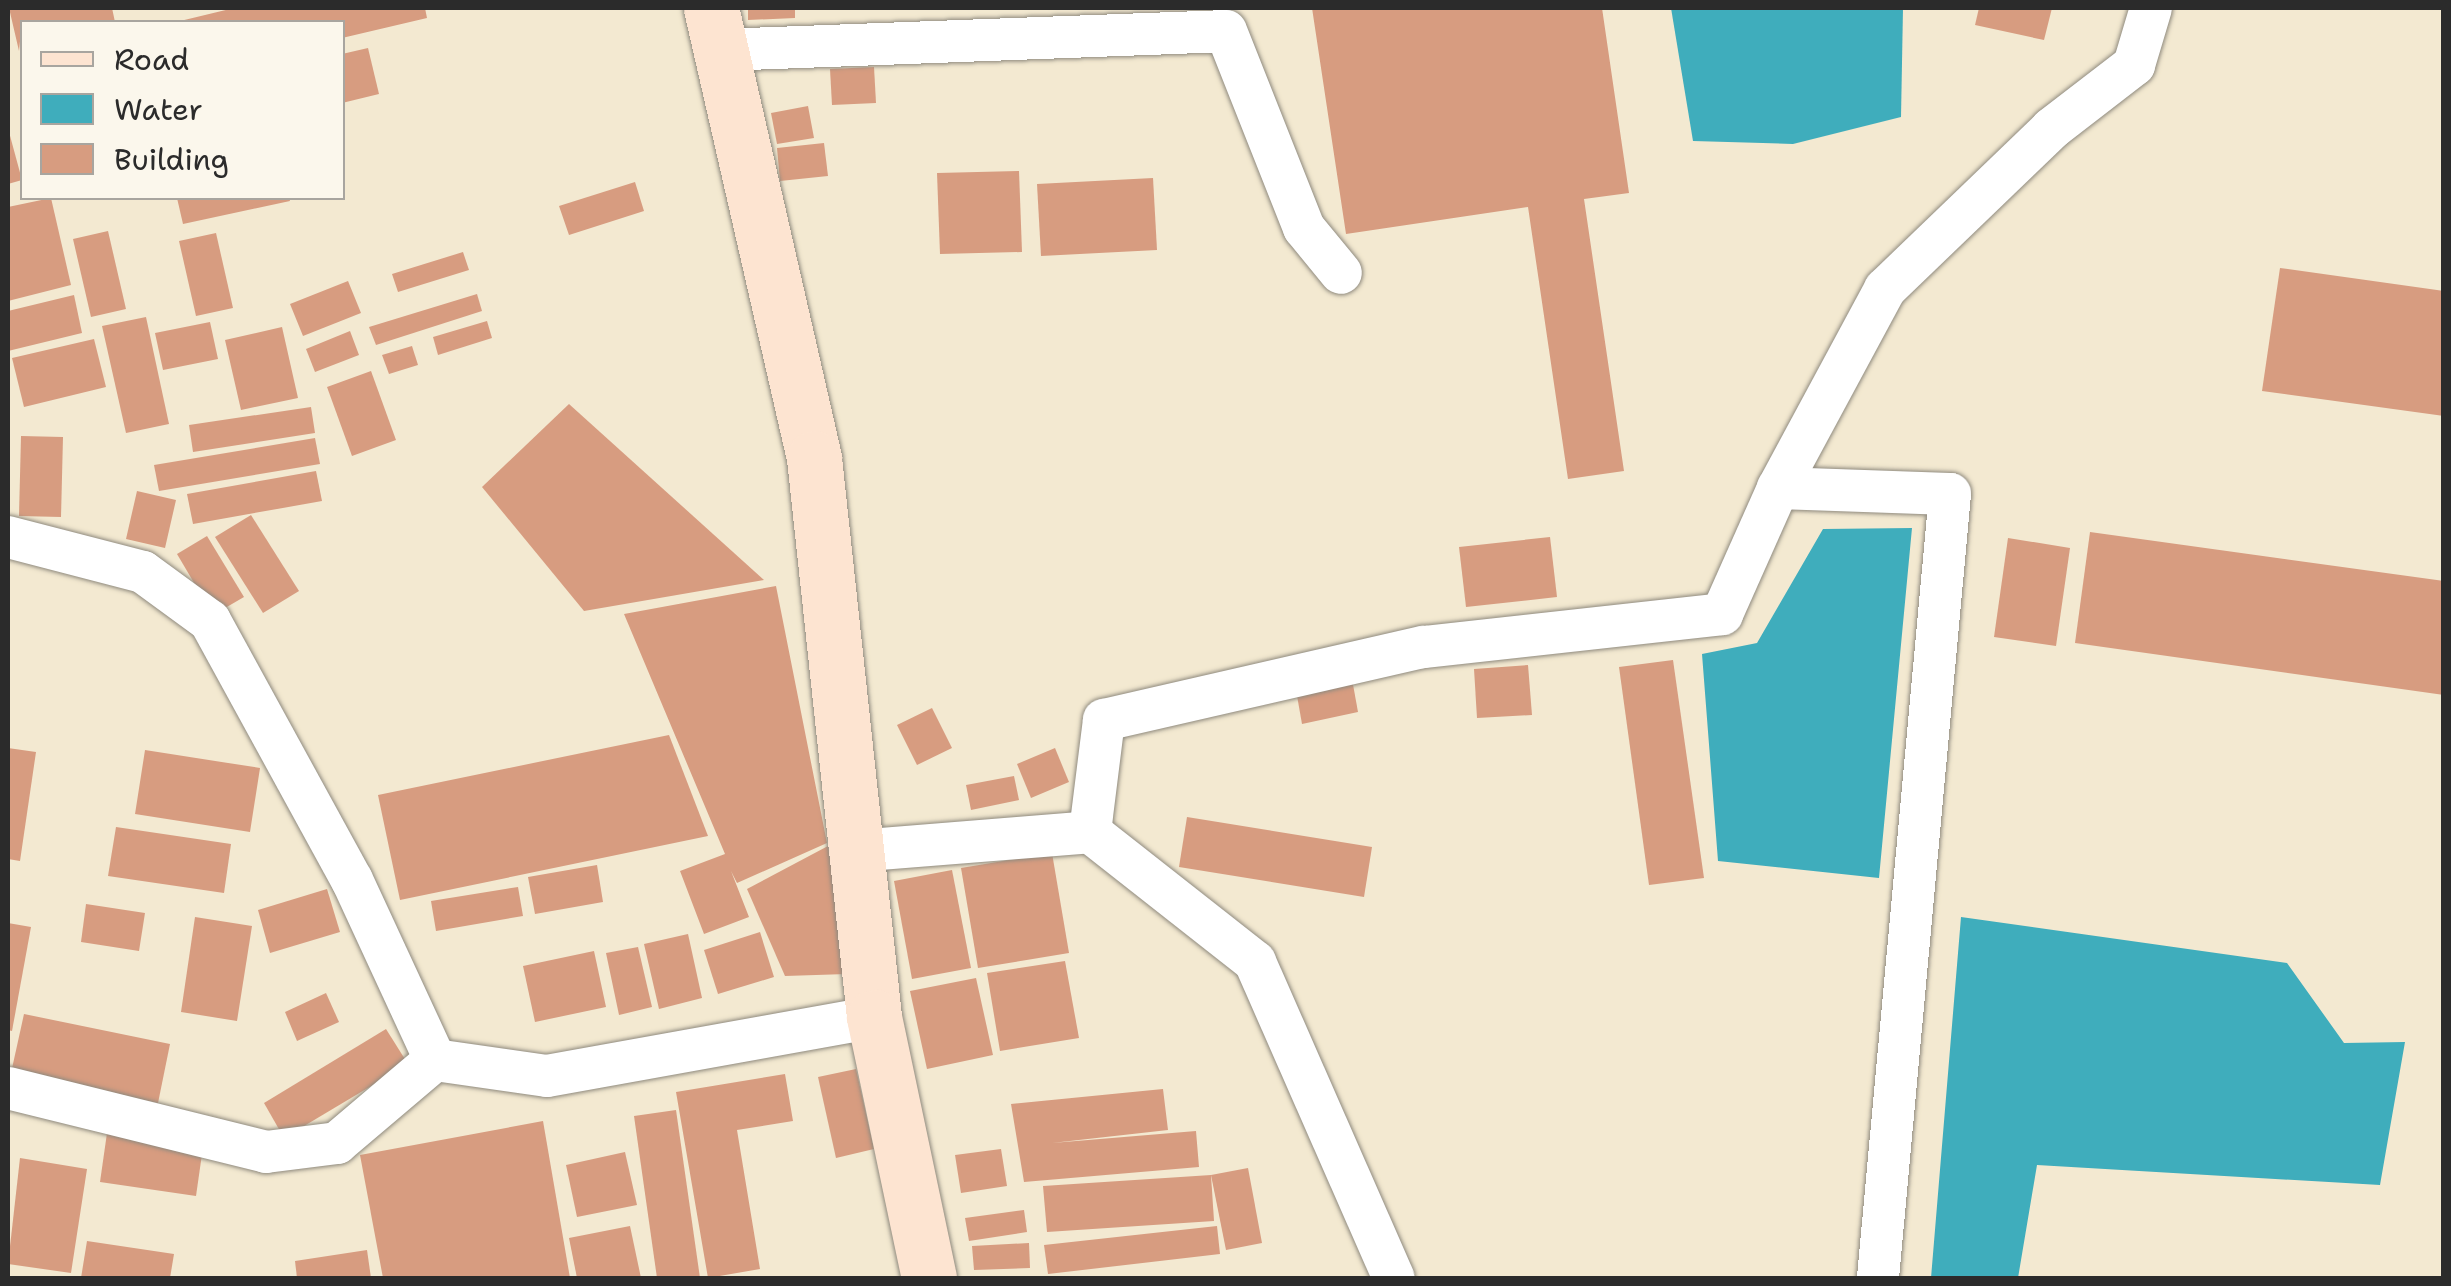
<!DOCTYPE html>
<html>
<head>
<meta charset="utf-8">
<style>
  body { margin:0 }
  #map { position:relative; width:2451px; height:1286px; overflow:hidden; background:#f3e9d1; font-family:"Shantell Sans",sans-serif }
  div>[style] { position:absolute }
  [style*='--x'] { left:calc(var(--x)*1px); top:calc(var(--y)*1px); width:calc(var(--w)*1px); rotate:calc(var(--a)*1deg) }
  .water>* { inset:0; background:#3fadbc }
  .building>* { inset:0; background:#d79c80 }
  .roads { filter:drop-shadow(0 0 2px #8f8a7e) drop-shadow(0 0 2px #8f8a7e) }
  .street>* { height:42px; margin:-21px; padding:0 21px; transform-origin:21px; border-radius:21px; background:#fff }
  .secondary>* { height:55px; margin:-27.5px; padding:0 27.5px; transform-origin:27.5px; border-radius:27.5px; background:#fde4d1 }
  span { translate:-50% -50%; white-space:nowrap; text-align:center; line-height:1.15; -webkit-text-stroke:8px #fbf7ec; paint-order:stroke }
  .frame { position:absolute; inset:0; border:10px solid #2b2b2b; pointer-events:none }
  .legend { position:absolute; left:20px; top:20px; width:325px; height:180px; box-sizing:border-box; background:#fbf7ec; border:2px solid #a8a59f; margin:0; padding:12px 18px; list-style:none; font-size:30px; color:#2b2b2b }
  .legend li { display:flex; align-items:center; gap:20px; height:50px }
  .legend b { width:50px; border:2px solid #a8a59f }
</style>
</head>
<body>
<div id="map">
  <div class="water">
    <div style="clip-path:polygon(1671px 8px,1903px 8px,1901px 117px,1793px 144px,1693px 141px)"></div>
    <div style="clip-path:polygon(1912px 528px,1879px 878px,1718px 861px,1702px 654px,1757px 643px,1823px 529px)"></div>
    <div style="clip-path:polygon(1961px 917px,2287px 963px,2344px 1043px,2405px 1042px,2380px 1185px,2037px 1165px,2018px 1278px,1931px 1278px)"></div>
  </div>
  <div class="building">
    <div style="clip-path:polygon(9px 8px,112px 8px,115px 22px,22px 22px,19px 51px)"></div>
    <div style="clip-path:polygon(234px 8px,425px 8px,427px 18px,342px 38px,342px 22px,176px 22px)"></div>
    <div style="clip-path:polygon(748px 8px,795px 8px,795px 18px,748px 20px)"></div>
    <div style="clip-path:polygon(1312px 8px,1602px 8px,1629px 193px,1584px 199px,1624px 471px,1568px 479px,1528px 207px,1346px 234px)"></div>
    <div style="clip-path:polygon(1979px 8px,2052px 8px,2044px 40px,1975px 25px)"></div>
    <div style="clip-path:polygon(368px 48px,379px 94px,342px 103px,342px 54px)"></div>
    <div style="clip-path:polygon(874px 67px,876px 103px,832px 105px,830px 69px)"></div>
    <div style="clip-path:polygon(808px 106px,814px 138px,777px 144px,771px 113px)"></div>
    <div style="clip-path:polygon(9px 132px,22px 180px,8px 184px,8px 133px)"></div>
    <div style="clip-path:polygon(824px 143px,828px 176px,780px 181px,777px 148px)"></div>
    <div style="clip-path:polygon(1019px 171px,1022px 252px,940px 254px,937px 173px)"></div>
    <div style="clip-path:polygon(1153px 178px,1157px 250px,1041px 256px,1037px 184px)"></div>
    <div style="clip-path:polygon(635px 182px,644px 211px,569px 235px,559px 206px)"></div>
    <div style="clip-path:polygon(51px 198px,71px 285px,8px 301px,8px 207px)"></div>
    <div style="clip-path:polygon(177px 198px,289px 198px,290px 201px,183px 224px)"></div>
    <div style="clip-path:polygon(108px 231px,126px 309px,91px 317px,73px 239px)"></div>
    <div style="clip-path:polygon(216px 233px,233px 308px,196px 316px,179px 241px)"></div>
    <div style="clip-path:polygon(463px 252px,469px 270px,398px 292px,392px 274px)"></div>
    <div style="clip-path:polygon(2280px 268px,2444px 291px,2444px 416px,2262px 391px)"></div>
    <div style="clip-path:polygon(348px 281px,361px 313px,303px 336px,290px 304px)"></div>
    <div style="clip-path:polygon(477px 294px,482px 311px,376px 345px,369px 327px)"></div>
    <div style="clip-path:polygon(74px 295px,82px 333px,8px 351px,8px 311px)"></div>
    <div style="clip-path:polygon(146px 317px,169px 424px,126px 433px,102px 326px)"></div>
    <div style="clip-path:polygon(487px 321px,492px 338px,438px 355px,433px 337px)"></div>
    <div style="clip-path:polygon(210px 322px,218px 359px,163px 370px,155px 333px)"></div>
    <div style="clip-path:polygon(282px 327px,298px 398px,241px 410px,225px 340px)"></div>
    <div style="clip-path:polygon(350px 331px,359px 355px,315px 372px,306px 349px)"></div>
    <div style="clip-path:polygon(94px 339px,106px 387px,24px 407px,12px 358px)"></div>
    <div style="clip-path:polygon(412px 346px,418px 365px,389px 374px,382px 355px)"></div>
    <div style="clip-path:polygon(371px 371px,396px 440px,352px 456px,327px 387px)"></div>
    <div style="clip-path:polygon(569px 404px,764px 580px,584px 611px,482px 487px)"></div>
    <div style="clip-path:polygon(311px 407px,315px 433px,193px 452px,189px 425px)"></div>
    <div style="clip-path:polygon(21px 436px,63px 437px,61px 517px,19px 516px)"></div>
    <div style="clip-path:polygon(315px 438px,320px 464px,159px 491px,154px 465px)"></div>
    <div style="clip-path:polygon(316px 471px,322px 501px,193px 524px,187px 494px)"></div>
    <div style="clip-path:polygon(137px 491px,176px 500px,165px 548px,126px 539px)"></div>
    <div style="clip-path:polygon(251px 515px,299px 591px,263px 613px,215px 537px)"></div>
    <div style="clip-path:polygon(2090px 532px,2444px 581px,2444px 695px,2075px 643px)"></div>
    <div style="clip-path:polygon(207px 536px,244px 597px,213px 615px,177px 554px)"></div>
    <div style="clip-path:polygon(1550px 537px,1557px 597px,1466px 607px,1459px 547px)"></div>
    <div style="clip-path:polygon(2008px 538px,2070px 548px,2056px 646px,1994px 637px)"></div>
    <div style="clip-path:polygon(776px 586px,827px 843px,737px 883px,731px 871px,749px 917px,704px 934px,680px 871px,725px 854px,624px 614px)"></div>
    <div style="clip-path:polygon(1673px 660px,1704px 878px,1649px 885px,1619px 667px)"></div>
    <div style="clip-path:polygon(1528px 665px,1532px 715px,1477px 718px,1474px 669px)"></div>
    <div style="clip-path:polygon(1352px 679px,1358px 712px,1302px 724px,1296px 690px)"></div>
    <div style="clip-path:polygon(932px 708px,952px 748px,917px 765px,897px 725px)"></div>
    <div style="clip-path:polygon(669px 735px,708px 836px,400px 900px,378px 795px)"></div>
    <div style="clip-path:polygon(8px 748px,36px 752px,20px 861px,8px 859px)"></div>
    <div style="clip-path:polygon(1055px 748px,1069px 782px,1031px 798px,1017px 764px)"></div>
    <div style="clip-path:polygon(145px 750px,260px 768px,250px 832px,135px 814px)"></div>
    <div style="clip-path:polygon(1014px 776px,1019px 800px,971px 810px,966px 785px)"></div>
    <div style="clip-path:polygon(1187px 817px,1372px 847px,1364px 897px,1179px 867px)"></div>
    <div style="clip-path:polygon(116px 827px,231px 844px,224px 893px,108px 876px)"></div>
    <div style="clip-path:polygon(828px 846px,847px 974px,785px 976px,747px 889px)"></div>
    <div style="clip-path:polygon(1052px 853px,1069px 953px,978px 968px,961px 868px)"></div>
    <div style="clip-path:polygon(597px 865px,603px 902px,535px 914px,528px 877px)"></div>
    <div style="clip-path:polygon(952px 870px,971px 968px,912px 979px,894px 881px)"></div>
    <div style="clip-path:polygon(518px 887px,523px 916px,436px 931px,431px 901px)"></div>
    <div style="clip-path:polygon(327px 889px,340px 932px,270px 953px,258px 910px)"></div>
    <div style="clip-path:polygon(86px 904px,145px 913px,139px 951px,81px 942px)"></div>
    <div style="clip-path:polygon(195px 917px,252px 926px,237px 1021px,181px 1012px)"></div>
    <div style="clip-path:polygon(8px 923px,31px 927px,12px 1031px,8px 1030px)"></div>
    <div style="clip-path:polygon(760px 932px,774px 977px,718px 994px,704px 950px)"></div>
    <div style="clip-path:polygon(688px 934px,702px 998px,659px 1009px,644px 944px)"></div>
    <div style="clip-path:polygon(638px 947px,652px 1007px,619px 1015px,606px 953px)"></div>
    <div style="clip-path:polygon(594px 951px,606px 1007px,535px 1022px,523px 966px)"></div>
    <div style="clip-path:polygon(1065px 961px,1079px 1038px,1000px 1051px,987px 973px)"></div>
    <div style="clip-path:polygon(976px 978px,993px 1055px,927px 1069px,910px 991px)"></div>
    <div style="clip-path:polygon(326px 993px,339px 1022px,297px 1041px,285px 1012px)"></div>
    <div style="clip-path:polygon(24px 1014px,170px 1044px,158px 1103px,11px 1073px)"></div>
    <div style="clip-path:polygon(386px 1029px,408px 1064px,284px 1138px,264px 1103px)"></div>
    <div style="clip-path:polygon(856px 1069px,874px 1149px,836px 1158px,818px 1077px)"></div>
    <div style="clip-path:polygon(785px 1074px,793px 1121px,737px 1130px,760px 1269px,708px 1278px,676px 1092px)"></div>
    <div style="clip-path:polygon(1163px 1089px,1168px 1130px,1052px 1143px,1196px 1131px,1199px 1167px,1024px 1182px,1011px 1104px)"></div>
    <div style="clip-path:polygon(676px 1110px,700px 1278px,657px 1278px,634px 1116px)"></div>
    <div style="clip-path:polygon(543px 1121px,570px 1278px,383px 1278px,360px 1155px)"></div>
    <div style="clip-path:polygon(107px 1133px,203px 1147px,196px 1196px,100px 1182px)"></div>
    <div style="clip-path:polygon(1001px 1149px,1007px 1186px,961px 1193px,955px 1155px)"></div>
    <div style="clip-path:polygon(625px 1152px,637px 1205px,577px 1217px,566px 1165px)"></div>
    <div style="clip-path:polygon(20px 1158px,87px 1169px,71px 1273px,8px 1264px)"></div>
    <div style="clip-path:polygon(1248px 1168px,1262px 1243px,1226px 1250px,1211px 1175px)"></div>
    <div style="clip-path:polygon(1211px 1175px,1214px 1221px,1047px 1232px,1043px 1186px)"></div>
    <div style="clip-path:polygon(1024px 1210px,1027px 1232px,969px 1241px,965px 1218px)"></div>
    <div style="clip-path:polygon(630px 1226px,641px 1278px,577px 1278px,569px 1238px)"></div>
    <div style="clip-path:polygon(1217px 1226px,1220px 1254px,1048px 1274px,1044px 1245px)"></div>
    <div style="clip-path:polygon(87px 1241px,174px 1254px,170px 1278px,81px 1278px)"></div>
    <div style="clip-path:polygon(1029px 1243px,1030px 1268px,974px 1270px,972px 1246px)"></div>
    <div style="clip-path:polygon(367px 1250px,371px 1278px,297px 1278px,295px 1261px)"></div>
  </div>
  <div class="roads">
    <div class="street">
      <div style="--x:721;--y:50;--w:505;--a:-2.15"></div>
      <div style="--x:1226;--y:31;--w:212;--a:68.4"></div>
      <div style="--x:1304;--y:228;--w:58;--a:50.6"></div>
      <div style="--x:1778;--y:488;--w:226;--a:-61.7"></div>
      <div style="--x:1885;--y:289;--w:231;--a:-43.9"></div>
      <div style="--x:2051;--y:129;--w:105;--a:-37.6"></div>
      <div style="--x:2134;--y:65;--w:59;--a:-73.4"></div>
      <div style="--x:8;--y:537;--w:139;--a:14.5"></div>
      <div style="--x:143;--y:572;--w:83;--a:36.2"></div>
      <div style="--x:210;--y:621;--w:295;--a:61.3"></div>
      <div style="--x:352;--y:880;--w:198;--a:65.2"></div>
      <div style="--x:435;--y:1060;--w:113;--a:8.1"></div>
      <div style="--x:547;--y:1076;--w:332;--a:-10.2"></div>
      <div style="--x:1090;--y:832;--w:113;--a:-82.9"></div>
      <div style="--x:1104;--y:720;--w:328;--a:-12.9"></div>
      <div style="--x:1424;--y:647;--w:300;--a:-6.3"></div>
      <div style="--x:1722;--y:614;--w:138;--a:-66"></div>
      <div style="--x:1778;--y:488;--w:172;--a:2"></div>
      <div style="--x:1950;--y:494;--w:787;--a:95.25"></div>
      <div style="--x:856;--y:851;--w:235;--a:-4.6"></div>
      <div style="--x:1090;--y:832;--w:210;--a:38.2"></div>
      <div style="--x:1255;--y:962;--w:345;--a:66.3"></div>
      <div style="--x:8;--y:1088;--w:266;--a:13.9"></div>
      <div style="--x:266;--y:1152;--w:72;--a:-7.2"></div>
      <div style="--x:337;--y:1143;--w:128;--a:-40.3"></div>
    </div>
    <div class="secondary">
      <div style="--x:711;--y:8;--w:462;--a:77.1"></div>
      <div style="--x:814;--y:458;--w:562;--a:83.87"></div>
      <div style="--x:874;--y:1017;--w:267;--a:78.1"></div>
    </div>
  </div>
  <div class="frame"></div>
  <ul class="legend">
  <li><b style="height:12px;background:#fde4d1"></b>Road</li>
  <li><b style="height:28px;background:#3fadbc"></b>Water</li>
  <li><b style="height:28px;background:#d79c80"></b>Building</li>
  </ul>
</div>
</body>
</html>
